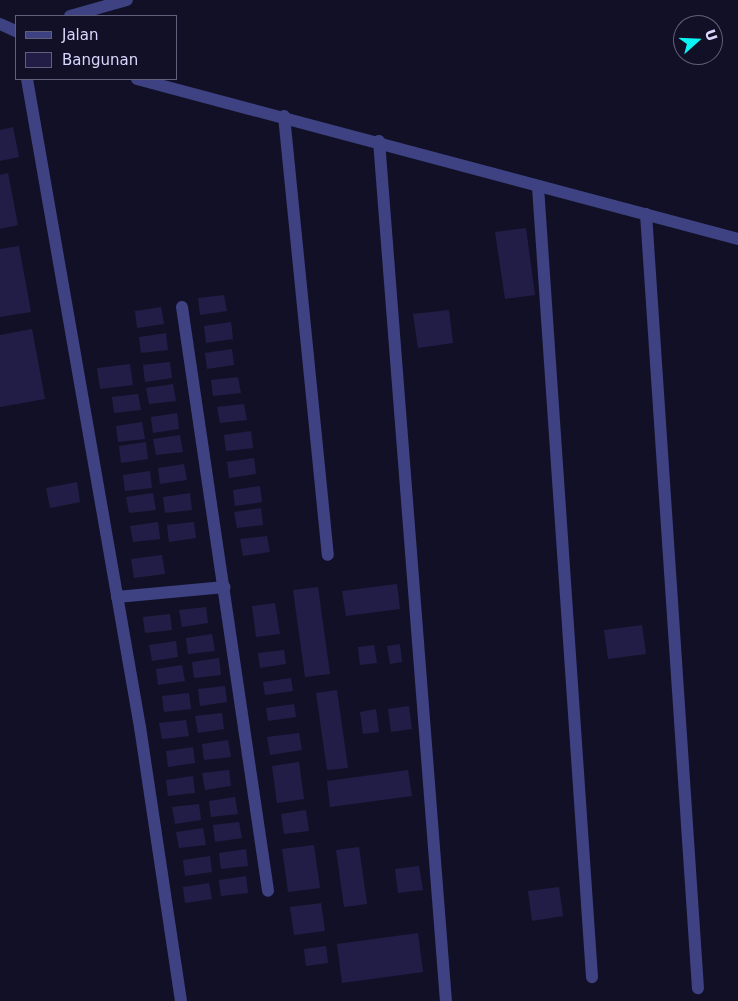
<!DOCTYPE html>
<html>
<head>
<meta charset="utf-8">
<style>
  body { margin:0 }
  #map { position:relative; width:738px; height:1001px; overflow:hidden; background:#121026; font-family:"DejaVu Sans",sans-serif }
  div>[style] { position:absolute }
  [style*='--x'] { left:calc(var(--x)*1px); top:calc(var(--y)*1px); width:calc(var(--w)*1px); rotate:calc(var(--a)*1deg) }
  .building>* { inset:0; background:#221d46 }
  .minor>* { height:12px; margin:-6px; padding:0 6px; transform-origin:6px; border-radius:6px; background:#3e4282 }
  span { translate:-50% -50%; white-space:nowrap; text-align:center; line-height:1.15; -webkit-text-stroke:4.5px #121026; paint-order:stroke }
  .legend { position:absolute; left:15px; top:15px; width:162px; height:65px; box-sizing:border-box; background:#121026; border:1px solid #61607c; margin:0; padding:6px 9px; list-style:none; font-size:15px; color:#d8d7fd }
  .legend li { display:flex; align-items:center; gap:10px; height:25px }
  .legend b { width:25px; border:1px solid #61607c }
  .north { position:absolute; left:673px; top:15px; width:50px; height:50px; box-sizing:border-box; background:#121026; border:1px solid #61607c; border-radius:50%; rotate:70deg; font-size:14px; font-weight:700; line-height:20px; text-align:center; color:#d8d7fd }
  .north::after { content:''; display:block; margin:auto; width:18px; height:22px; background:#0cf3f4; clip-path:polygon(50% 0,100% 100%,50% 72%,0 100%) }
</style>
</head>
<body>
<div id="map">
  <div class="building">
    <div style="clip-path:polygon(13px 127px,19px 157px,0 161px,0 130px)"></div>
    <div style="clip-path:polygon(8px 173px,18px 225px,0 229px,0 175px)"></div>
    <div style="clip-path:polygon(526px 228px,535px 295px,505px 299px,495px 232px)"></div>
    <div style="clip-path:polygon(19px 246px,31px 312px,0 317px,0 249px)"></div>
    <div style="clip-path:polygon(224px 295px,227px 311px,200px 315px,198px 298px)"></div>
    <div style="clip-path:polygon(161px 307px,164px 324px,137px 328px,135px 311px)"></div>
    <div style="clip-path:polygon(449px 310px,453px 343px,418px 348px,413px 314px)"></div>
    <div style="clip-path:polygon(231px 322px,233px 339px,206px 343px,204px 326px)"></div>
    <div style="clip-path:polygon(32px 329px,45px 399px,0 407px,0 335px)"></div>
    <div style="clip-path:polygon(166px 333px,168px 350px,141px 353px,139px 337px)"></div>
    <div style="clip-path:polygon(232px 349px,234px 365px,207px 369px,205px 353px)"></div>
    <div style="clip-path:polygon(170px 362px,172px 378px,145px 382px,143px 365px)"></div>
    <div style="clip-path:polygon(130px 364px,133px 385px,100px 389px,97px 368px)"></div>
    <div style="clip-path:polygon(238px 377px,241px 393px,213px 396px,211px 380px)"></div>
    <div style="clip-path:polygon(173px 384px,176px 401px,149px 404px,146px 388px)"></div>
    <div style="clip-path:polygon(138px 394px,141px 410px,114px 413px,112px 397px)"></div>
    <div style="clip-path:polygon(244px 404px,247px 420px,220px 423px,217px 407px)"></div>
    <div style="clip-path:polygon(177px 413px,179px 429px,153px 433px,151px 417px)"></div>
    <div style="clip-path:polygon(142px 422px,145px 439px,118px 442px,116px 426px)"></div>
    <div style="clip-path:polygon(251px 431px,253px 448px,226px 451px,224px 435px)"></div>
    <div style="clip-path:polygon(180px 435px,183px 452px,156px 455px,153px 439px)"></div>
    <div style="clip-path:polygon(146px 442px,148px 459px,121px 463px,119px 446px)"></div>
    <div style="clip-path:polygon(254px 458px,256px 474px,229px 478px,227px 462px)"></div>
    <div style="clip-path:polygon(184px 464px,187px 480px,160px 484px,158px 468px)"></div>
    <div style="clip-path:polygon(150px 471px,152px 488px,125px 491px,123px 475px)"></div>
    <div style="clip-path:polygon(77px 482px,80px 502px,50px 508px,46px 488px)"></div>
    <div style="clip-path:polygon(260px 486px,262px 502px,235px 506px,233px 490px)"></div>
    <div style="clip-path:polygon(153px 493px,156px 510px,129px 513px,126px 497px)"></div>
    <div style="clip-path:polygon(190px 493px,192px 510px,165px 513px,163px 497px)"></div>
    <div style="clip-path:polygon(261px 508px,263px 525px,237px 528px,234px 512px)"></div>
    <div style="clip-path:polygon(158px 522px,160px 539px,133px 542px,130px 526px)"></div>
    <div style="clip-path:polygon(194px 522px,196px 538px,169px 542px,167px 525px)"></div>
    <div style="clip-path:polygon(267px 536px,270px 552px,243px 556px,240px 539px)"></div>
    <div style="clip-path:polygon(162px 555px,165px 574px,134px 578px,131px 559px)"></div>
    <div style="clip-path:polygon(397px 584px,400px 609px,346px 616px,342px 591px)"></div>
    <div style="clip-path:polygon(318px 587px,330px 674px,305px 677px,293px 590px)"></div>
    <div style="clip-path:polygon(275px 603px,280px 634px,256px 637px,252px 606px)"></div>
    <div style="clip-path:polygon(206px 607px,208px 623px,182px 627px,179px 610px)"></div>
    <div style="clip-path:polygon(170px 614px,172px 630px,145px 633px,143px 617px)"></div>
    <div style="clip-path:polygon(642px 625px,646px 654px,608px 659px,604px 630px)"></div>
    <div style="clip-path:polygon(212px 634px,215px 651px,188px 654px,186px 638px)"></div>
    <div style="clip-path:polygon(176px 641px,178px 657px,152px 661px,149px 645px)"></div>
    <div style="clip-path:polygon(400px 644px,402px 662px,390px 664px,387px 646px)"></div>
    <div style="clip-path:polygon(374px 645px,377px 663px,360px 665px,358px 647px)"></div>
    <div style="clip-path:polygon(284px 650px,286px 664px,260px 668px,258px 653px)"></div>
    <div style="clip-path:polygon(219px 658px,221px 675px,194px 678px,192px 662px)"></div>
    <div style="clip-path:polygon(182px 665px,185px 681px,158px 685px,156px 669px)"></div>
    <div style="clip-path:polygon(291px 678px,293px 691px,265px 695px,263px 682px)"></div>
    <div style="clip-path:polygon(225px 686px,227px 702px,200px 706px,198px 689px)"></div>
    <div style="clip-path:polygon(337px 690px,348px 768px,327px 770px,316px 693px)"></div>
    <div style="clip-path:polygon(189px 693px,191px 709px,164px 712px,162px 696px)"></div>
    <div style="clip-path:polygon(294px 704px,296px 717px,268px 721px,266px 708px)"></div>
    <div style="clip-path:polygon(409px 706px,412px 729px,391px 732px,388px 709px)"></div>
    <div style="clip-path:polygon(376px 709px,379px 732px,363px 734px,360px 712px)"></div>
    <div style="clip-path:polygon(222px 713px,224px 729px,198px 733px,195px 716px)"></div>
    <div style="clip-path:polygon(186px 720px,189px 736px,162px 739px,159px 723px)"></div>
    <div style="clip-path:polygon(299px 733px,302px 750px,270px 755px,267px 737px)"></div>
    <div style="clip-path:polygon(228px 740px,231px 757px,204px 760px,202px 744px)"></div>
    <div style="clip-path:polygon(193px 747px,195px 763px,168px 767px,166px 751px)"></div>
    <div style="clip-path:polygon(299px 762px,304px 799px,277px 803px,272px 766px)"></div>
    <div style="clip-path:polygon(229px 770px,231px 786px,205px 790px,202px 773px)"></div>
    <div style="clip-path:polygon(408px 770px,412px 796px,330px 807px,327px 781px)"></div>
    <div style="clip-path:polygon(193px 776px,195px 793px,168px 796px,166px 780px)"></div>
    <div style="clip-path:polygon(235px 797px,238px 814px,211px 817px,209px 801px)"></div>
    <div style="clip-path:polygon(199px 804px,201px 820px,175px 824px,172px 807px)"></div>
    <div style="clip-path:polygon(306px 810px,309px 831px,284px 834px,281px 814px)"></div>
    <div style="clip-path:polygon(239px 822px,242px 838px,215px 842px,213px 825px)"></div>
    <div style="clip-path:polygon(203px 828px,206px 845px,179px 848px,176px 832px)"></div>
    <div style="clip-path:polygon(314px 845px,320px 888px,288px 892px,282px 849px)"></div>
    <div style="clip-path:polygon(359px 847px,367px 904px,344px 907px,336px 850px)"></div>
    <div style="clip-path:polygon(246px 849px,248px 866px,221px 869px,219px 853px)"></div>
    <div style="clip-path:polygon(210px 856px,212px 872px,185px 876px,183px 860px)"></div>
    <div style="clip-path:polygon(419px 866px,423px 890px,398px 893px,395px 869px)"></div>
    <div style="clip-path:polygon(246px 876px,248px 893px,221px 896px,219px 880px)"></div>
    <div style="clip-path:polygon(209px 883px,212px 899px,185px 903px,183px 887px)"></div>
    <div style="clip-path:polygon(559px 887px,563px 916px,532px 921px,528px 891px)"></div>
    <div style="clip-path:polygon(321px 903px,325px 931px,294px 935px,290px 907px)"></div>
    <div style="clip-path:polygon(418px 933px,423px 972px,342px 983px,337px 944px)"></div>
    <div style="clip-path:polygon(326px 946px,328px 963px,306px 966px,304px 949px)"></div>
  </div>
  <div class="minor">
    <div style="--x:70;--y:16;--w:59;--a:-15.7"></div>
    <div style="--x:0;--y:24;--w:17;--a:24"></div>
    <div style="--x:27;--y:79;--w:658;--a:80.11"></div>
    <div style="--x:140;--y:727;--w:277;--a:81.5"></div>
    <div style="--x:137;--y:79;--w:622;--a:14.91"></div>
    <div style="--x:284;--y:116;--w:441;--a:84.3"></div>
    <div style="--x:379;--y:141;--w:863;--a:85.55"></div>
    <div style="--x:538;--y:187;--w:792;--a:86.09"></div>
    <div style="--x:646;--y:214;--w:776;--a:86.16"></div>
    <div style="--x:182;--y:307;--w:590;--a:81.62"></div>
    <div style="--x:117;--y:597;--w:108;--a:-5.3"></div>
  </div>
  <ul class="legend">
  <li><b style="height:6px;background:#3e4282"></b>Jalan</li>
  <li><b style="height:14px;background:#221d46"></b>Bangunan</li>
  </ul>
  <div class="north">U</div>
</div>
</body>
</html>
